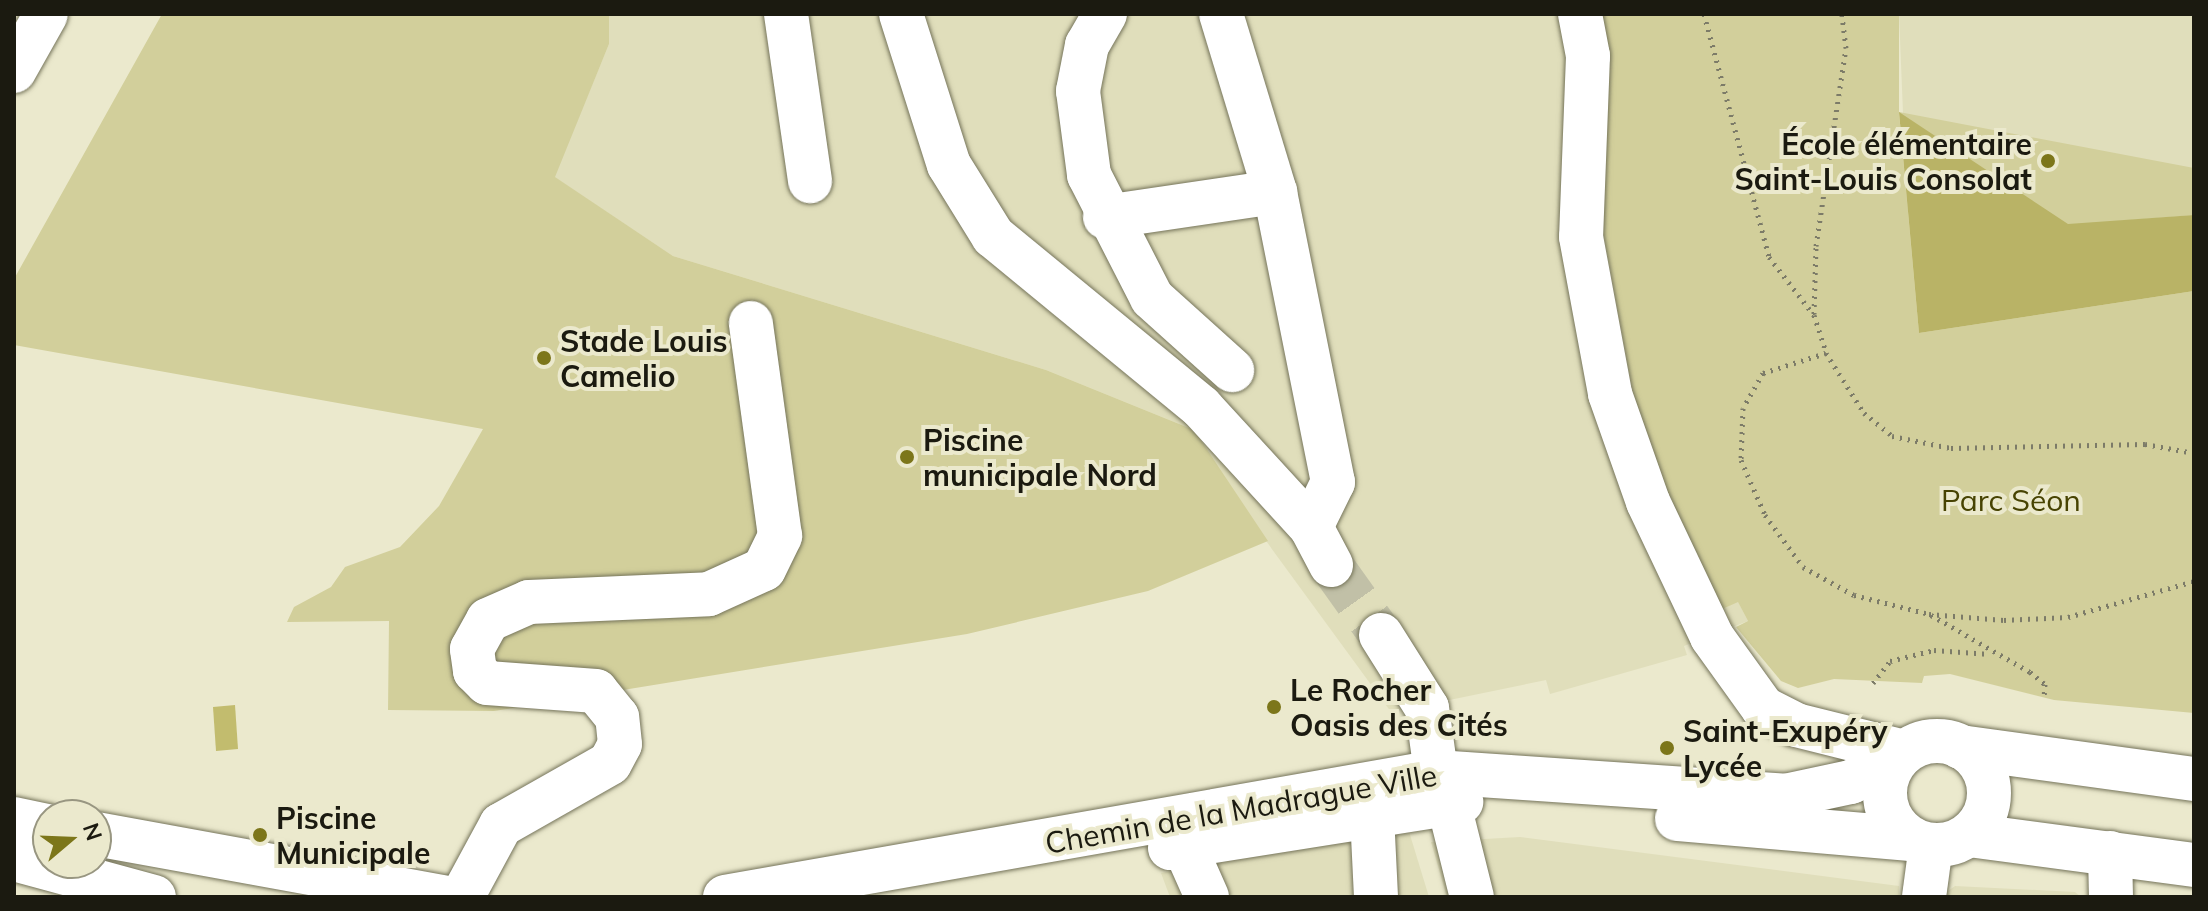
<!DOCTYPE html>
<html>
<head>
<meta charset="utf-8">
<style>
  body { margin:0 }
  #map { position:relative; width:2208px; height:911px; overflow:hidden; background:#ebe9cd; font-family:Mulish,sans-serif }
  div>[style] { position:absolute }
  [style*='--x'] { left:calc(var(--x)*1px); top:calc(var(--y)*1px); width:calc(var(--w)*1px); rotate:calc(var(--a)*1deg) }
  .built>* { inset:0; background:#e0debb }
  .green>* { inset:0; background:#d2cf9b }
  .forest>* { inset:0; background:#b9b366 }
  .water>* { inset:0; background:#c2bc6e }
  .minor-tunnel>* { height:44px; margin-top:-22px; transform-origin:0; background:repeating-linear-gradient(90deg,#c1c0a7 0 44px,transparent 0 66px) }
  .path>* { height:5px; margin-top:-2.5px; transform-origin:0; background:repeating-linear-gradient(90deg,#7c7b68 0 2px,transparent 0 8px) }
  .roads { filter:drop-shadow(0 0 2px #75745a) drop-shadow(0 0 2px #75745a) }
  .minor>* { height:44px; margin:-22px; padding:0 22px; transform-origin:22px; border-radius:22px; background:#fff }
  .minor>.ring { margin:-22px; padding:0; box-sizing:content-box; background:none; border:44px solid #fff; border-radius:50% }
  .dots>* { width:22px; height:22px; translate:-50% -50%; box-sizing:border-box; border:4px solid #ebe9cd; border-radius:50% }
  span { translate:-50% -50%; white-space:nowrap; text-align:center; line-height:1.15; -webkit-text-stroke:8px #ebe9cd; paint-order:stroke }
  .poi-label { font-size:30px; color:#1b1a10; font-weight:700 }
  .right { translate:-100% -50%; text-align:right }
  .left { translate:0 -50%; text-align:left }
  .park-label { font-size:30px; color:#474302 }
  .street-label { font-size:30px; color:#1b1a10 }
  .frame { position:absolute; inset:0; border:16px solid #1b1a10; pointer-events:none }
  .north { position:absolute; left:32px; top:799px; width:80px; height:80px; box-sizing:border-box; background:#ebe9cd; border:2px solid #989681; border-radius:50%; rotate:71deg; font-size:22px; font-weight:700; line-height:32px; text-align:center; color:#1b1a10 }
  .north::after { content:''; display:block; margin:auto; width:28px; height:36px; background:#7c761a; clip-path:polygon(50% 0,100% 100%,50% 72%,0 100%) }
</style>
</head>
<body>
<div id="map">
  <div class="built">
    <div style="clip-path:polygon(609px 14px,1599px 14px,1603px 231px,1635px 404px,1719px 611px,1738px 601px,1748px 621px,1684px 646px,1687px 655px,1550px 694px,1546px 680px,1391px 712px,1231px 493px,1194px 430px,1046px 370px,673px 256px,554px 177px,609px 44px)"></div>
    <div style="clip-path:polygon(1899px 14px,2194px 14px,2194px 291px,1907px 211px)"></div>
    <div style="clip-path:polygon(1407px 825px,1429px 897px,1170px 897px,1161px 873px)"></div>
    <div style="clip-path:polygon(1520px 837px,1899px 886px,1899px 897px,1447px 897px,1431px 842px)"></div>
    <div style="clip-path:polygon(1955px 886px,2075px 892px,2081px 897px,1940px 897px)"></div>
  </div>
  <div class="green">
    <div style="clip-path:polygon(162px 14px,609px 14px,609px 44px,555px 177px,673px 256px,1046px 370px,1194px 430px,1268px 541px,1148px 591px,967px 634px,494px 711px,388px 710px,389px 621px,287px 622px,294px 607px,331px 587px,345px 567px,400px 547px,439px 506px,483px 429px,14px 345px,14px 279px)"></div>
    <div style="clip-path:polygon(1599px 14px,1899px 14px,1899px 112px,2194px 168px,2194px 215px,2068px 225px,1899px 113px,1919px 333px,2194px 291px,2194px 713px,2054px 700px,1950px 674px,1924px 676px,1922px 683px,1834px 679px,1798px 688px,1781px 681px,1736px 627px,1748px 621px,1738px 602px,1718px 611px,1645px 459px,1603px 231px)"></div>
  </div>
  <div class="forest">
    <div style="clip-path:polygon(1899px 112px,2068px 224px,2194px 215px,2194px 291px,1919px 333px)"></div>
  </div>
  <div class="water">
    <div style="clip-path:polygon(235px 705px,238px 749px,216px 751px,213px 707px)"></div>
  </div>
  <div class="minor-tunnel">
    <div style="--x:1331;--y:565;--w:86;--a:54.5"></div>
  </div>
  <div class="path">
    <div style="--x:1704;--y:14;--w:252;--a:75"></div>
    <div style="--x:1769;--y:257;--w:73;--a:52.2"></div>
    <div style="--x:1814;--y:315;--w:40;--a:72"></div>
    <div style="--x:1826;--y:353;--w:71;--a:57.7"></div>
    <div style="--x:1864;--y:413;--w:36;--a:39"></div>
    <div style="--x:1892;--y:436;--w:60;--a:11.5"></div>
    <div style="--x:1951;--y:448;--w:194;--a:-1.2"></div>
    <div style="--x:2145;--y:444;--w:50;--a:10.4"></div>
    <div style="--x:1814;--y:314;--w:68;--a:-88.3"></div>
    <div style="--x:1816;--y:246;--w:200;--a:-81.4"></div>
    <div style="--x:1846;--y:48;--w:34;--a:-97"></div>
    <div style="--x:1826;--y:353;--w:66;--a:162.4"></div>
    <div style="--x:1763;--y:373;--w:40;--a:119.7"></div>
    <div style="--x:1743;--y:408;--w:52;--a:92.2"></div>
    <div style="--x:1741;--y:460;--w:60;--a:66.4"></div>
    <div style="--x:1765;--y:515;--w:64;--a:53.8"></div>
    <div style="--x:1803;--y:567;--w:58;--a:28.8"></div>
    <div style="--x:1854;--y:595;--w:77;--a:14.2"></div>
    <div style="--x:1929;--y:614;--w:75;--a:4.6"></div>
    <div style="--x:2004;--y:620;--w:64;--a:-2.7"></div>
    <div style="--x:2068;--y:617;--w:131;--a:-15.9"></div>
    <div style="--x:1931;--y:615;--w:114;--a:29.9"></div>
    <div style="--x:2030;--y:672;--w:19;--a:39"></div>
    <div style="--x:2045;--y:684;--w:13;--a:94"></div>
    <div style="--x:1873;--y:683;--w:28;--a:-52"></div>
    <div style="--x:1890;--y:661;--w:45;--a:-14"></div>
    <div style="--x:1934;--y:650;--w:56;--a:4.1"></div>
  </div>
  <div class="roads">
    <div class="minor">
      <div style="--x:786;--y:14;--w:169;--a:81.8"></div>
      <div style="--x:901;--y:14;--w:158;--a:72.4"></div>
      <div style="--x:949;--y:165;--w:84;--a:58.2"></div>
      <div style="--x:993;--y:236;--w:269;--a:39.4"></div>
      <div style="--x:1201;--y:407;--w:163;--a:47.5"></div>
      <div style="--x:1311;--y:527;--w:43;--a:62.2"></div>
      <div style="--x:1105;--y:14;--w:36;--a:120"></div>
      <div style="--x:1087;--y:45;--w:47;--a:101.1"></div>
      <div style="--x:1078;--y:91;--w:85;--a:82.5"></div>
      <div style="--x:1089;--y:175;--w:138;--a:62.9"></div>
      <div style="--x:1152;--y:298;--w:108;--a:42"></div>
      <div style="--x:1221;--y:14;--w:186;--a:73.1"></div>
      <div style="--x:1275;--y:192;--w:296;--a:78.7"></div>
      <div style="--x:1333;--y:482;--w:50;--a:116.1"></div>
      <div style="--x:1580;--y:14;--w:43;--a:79.2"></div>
      <div style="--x:1588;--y:56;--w:181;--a:92.2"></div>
      <div style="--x:1581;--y:237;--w:160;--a:79.5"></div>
      <div style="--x:1610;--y:394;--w:114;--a:70.6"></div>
      <div style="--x:1648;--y:502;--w:149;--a:64.6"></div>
      <div style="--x:1712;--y:637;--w:87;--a:54.3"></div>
      <div style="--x:1763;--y:708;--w:37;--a:27"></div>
      <div style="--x:1796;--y:725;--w:111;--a:14"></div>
      <div style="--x:14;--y:71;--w:65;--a:-60.7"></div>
      <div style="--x:1105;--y:217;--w:172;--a:-8.4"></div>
      <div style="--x:1381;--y:635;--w:86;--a:57.8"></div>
      <div style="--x:1427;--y:708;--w:65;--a:82"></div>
      <div class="ring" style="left:1885px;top:741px;width:60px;height:60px"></div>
      <div style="--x:1960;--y:747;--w:236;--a:7.8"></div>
      <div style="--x:1448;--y:801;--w:99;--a:76"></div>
      <div style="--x:1372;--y:815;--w:82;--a:87.2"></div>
      <div style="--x:14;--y:819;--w:35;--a:12"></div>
      <div style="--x:1677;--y:819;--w:236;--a:4.9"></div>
      <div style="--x:96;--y:834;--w:354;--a:10.3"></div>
      <div style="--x:1969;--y:835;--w:227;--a:7.6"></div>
      <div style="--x:1184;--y:845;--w:57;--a:66.1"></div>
      <div style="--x:1170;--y:848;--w:295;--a:-9"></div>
      <div style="--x:2110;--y:853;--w:44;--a:88.7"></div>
      <div style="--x:14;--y:859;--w:145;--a:15.2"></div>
      <div style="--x:462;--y:897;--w:82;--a:-61.6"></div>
      <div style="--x:501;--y:825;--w:125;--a:-29.6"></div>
      <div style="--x:610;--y:763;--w:21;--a:-62"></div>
      <div style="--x:620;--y:744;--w:27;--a:-96"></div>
      <div style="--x:617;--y:717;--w:33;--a:-129"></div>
      <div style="--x:596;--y:691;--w:109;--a:-175.8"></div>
      <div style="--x:487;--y:683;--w:17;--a:-135"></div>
      <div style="--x:475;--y:671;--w:22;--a:-98"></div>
      <div style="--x:472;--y:649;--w:33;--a:-61"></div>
      <div style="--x:488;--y:620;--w:45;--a:-23.7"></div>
      <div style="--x:529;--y:602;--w:180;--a:-2.5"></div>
      <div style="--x:709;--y:594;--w:60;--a:-24.4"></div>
      <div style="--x:764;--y:569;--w:37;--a:-64"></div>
      <div style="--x:780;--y:536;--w:215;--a:-97.8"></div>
      <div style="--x:725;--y:897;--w:722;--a:-9.97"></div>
      <div style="--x:1436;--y:772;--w:350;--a:3.9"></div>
      <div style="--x:1785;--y:796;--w:67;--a:-12"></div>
      <div style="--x:1851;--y:782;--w:53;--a:-27.1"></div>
      <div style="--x:1924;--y:897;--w:52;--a:-82.3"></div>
    </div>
  </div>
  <div class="dots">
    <div style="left:2048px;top:161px;background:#7c761a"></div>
    <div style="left:544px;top:358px;background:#7c761a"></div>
    <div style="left:907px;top:457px;background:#7c761a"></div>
    <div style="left:1274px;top:707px;background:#7c761a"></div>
    <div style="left:1667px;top:748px;background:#7c761a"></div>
    <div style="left:260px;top:835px;background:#7c761a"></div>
  </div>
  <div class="poi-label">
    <span class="right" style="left:2032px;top:161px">École élémentaire<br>Saint-Louis Consolat</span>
    <span class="left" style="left:560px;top:358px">Stade Louis<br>Camelio</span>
    <span class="left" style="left:923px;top:457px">Piscine<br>municipale Nord</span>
    <span class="left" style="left:1290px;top:707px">Le Rocher<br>Oasis des Cités</span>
    <span class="left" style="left:1683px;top:748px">Saint-Exupéry<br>Lycée</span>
    <span class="left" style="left:276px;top:835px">Piscine<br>Municipale</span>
  </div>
  <div class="park-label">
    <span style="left:2011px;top:500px">Parc Séon</span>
  </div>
  <div class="street-label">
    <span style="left:1241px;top:809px;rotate:-10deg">Chemin de la Madrague Ville</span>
  </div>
  <div class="frame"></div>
  <div class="north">N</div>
</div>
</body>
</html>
